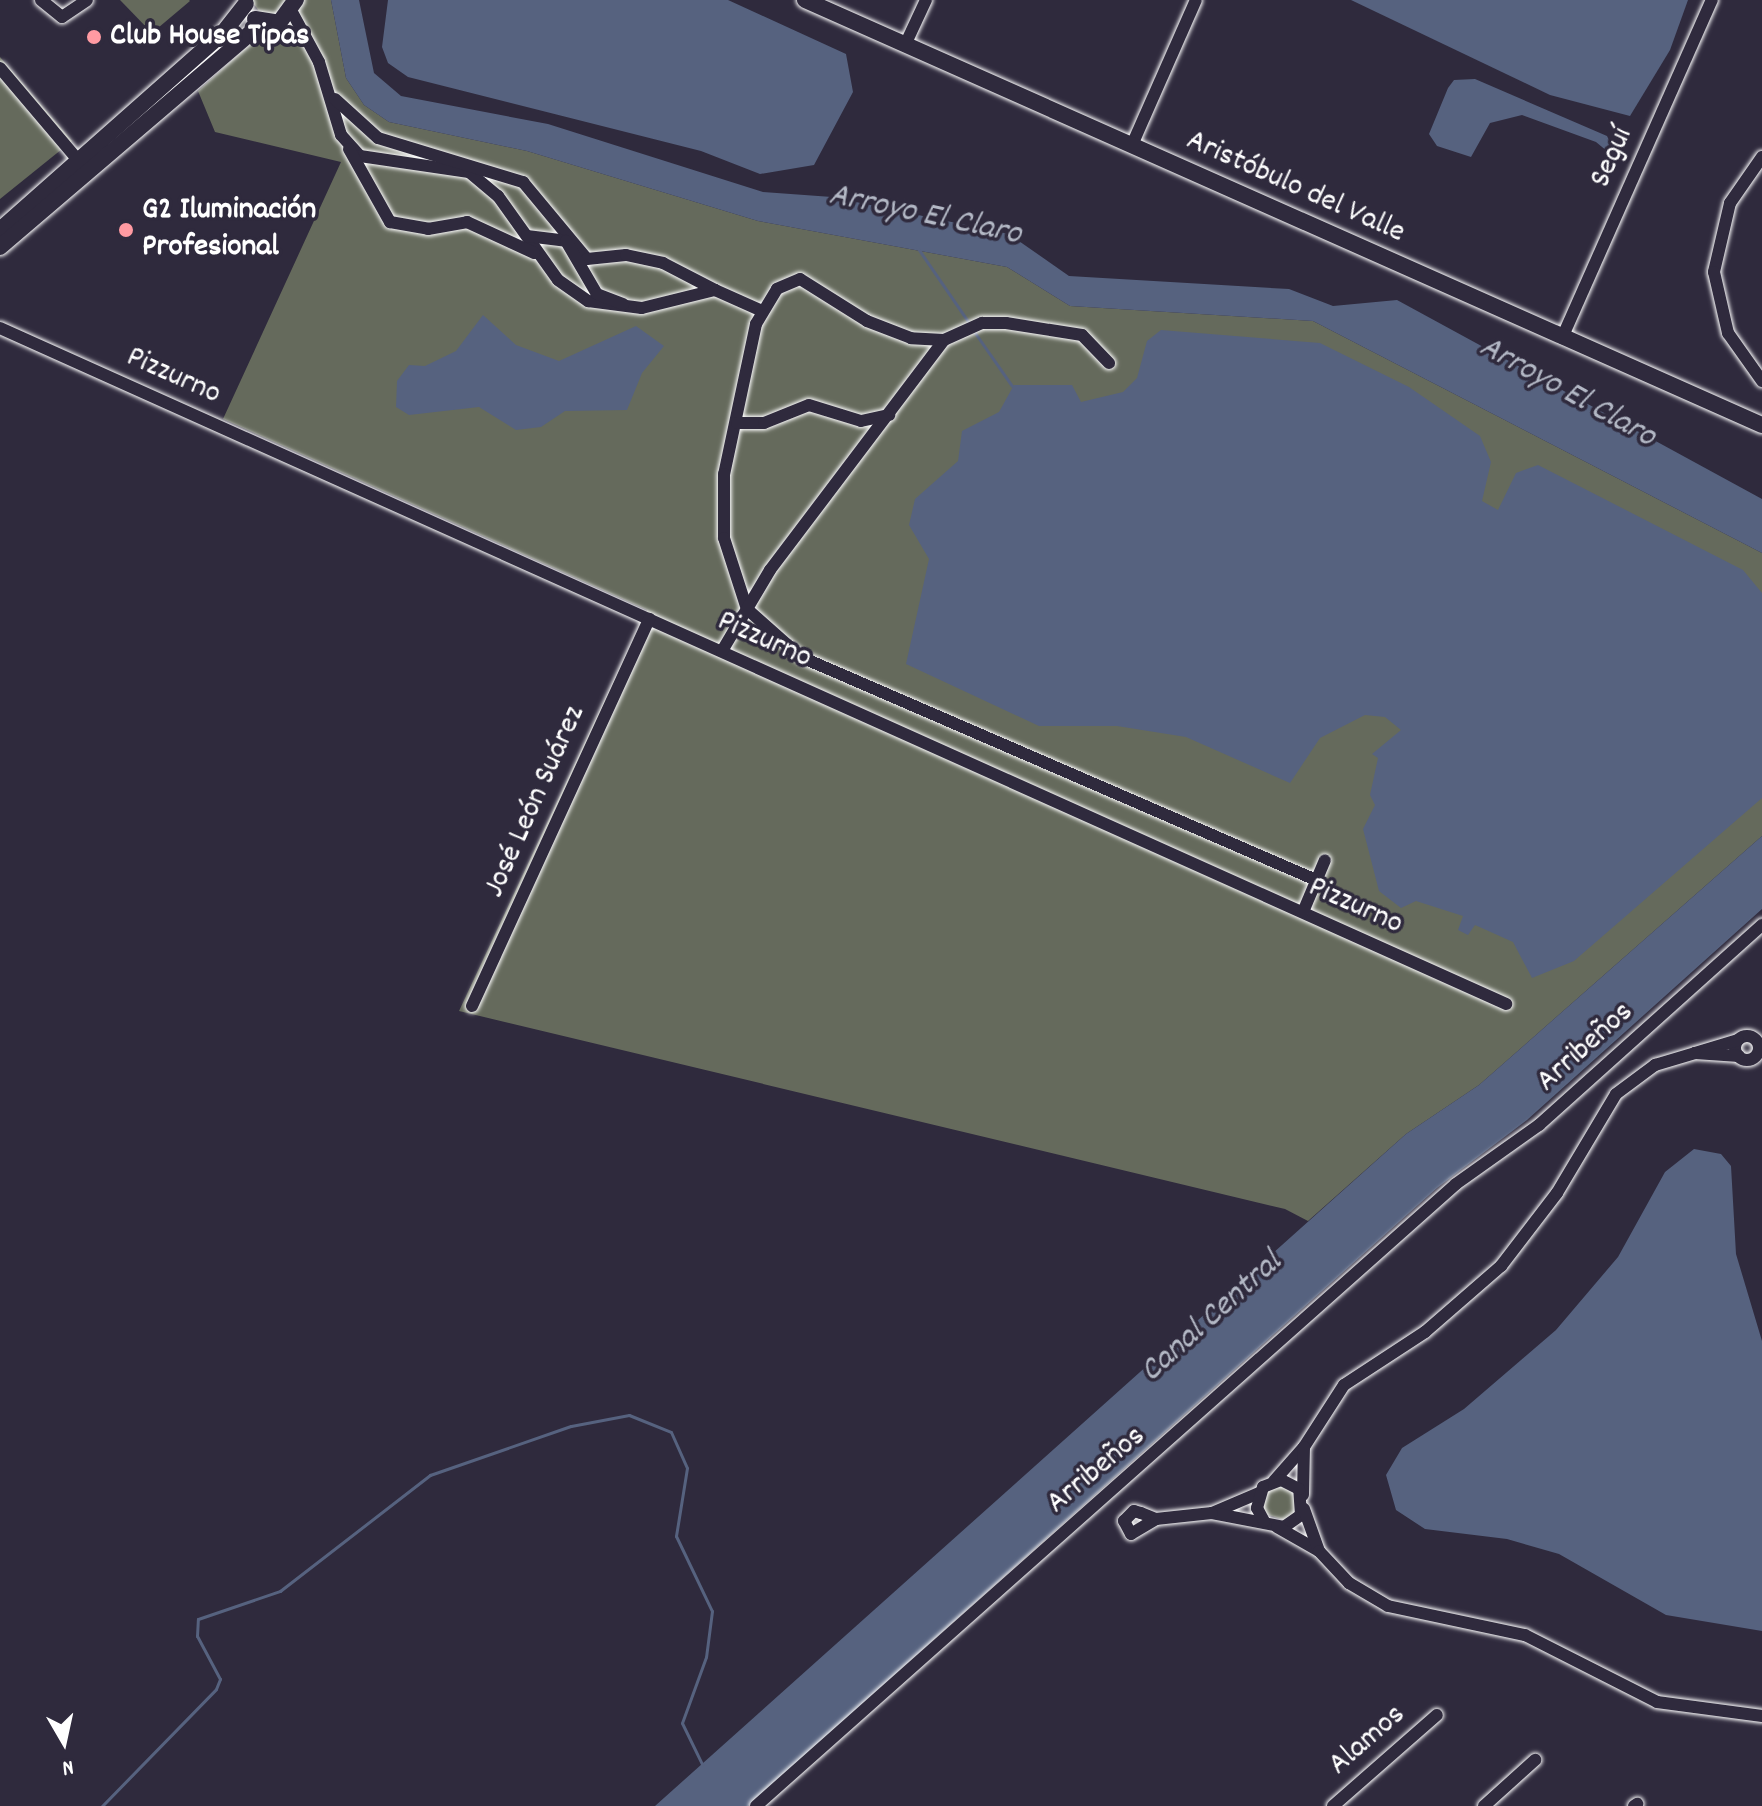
<!DOCTYPE html>
<html>
<head>
<meta charset="utf-8">
<style>
  body { margin:0 }
  #map { position:relative; width:1762px; height:1806px; overflow:hidden; background:#2f2a3d; font-family:Dekko,sans-serif }
  div>[style] { position:absolute }
  [style*='--x'] { left:calc(var(--x)*1px); top:calc(var(--y)*1px); width:calc(var(--w)*1px); rotate:calc(var(--a)*1deg) }
  .green>* { inset:0; background:#656a5c }
  .water>* { inset:0; background:#56627f }
  .stream>* { height:3px; margin:-1.5px; padding:0 1.5px; transform-origin:1.5px; border-radius:1.5px; background:#56627f }
  .roads { filter:drop-shadow(0 0 2px #fff) drop-shadow(0 0 2px #fff) }
  .street>* { height:12px; margin:-6px; padding:0 6px; transform-origin:6px; border-radius:6px; background:#2f2a3d }
  .street>.ring { margin:-6px; padding:0; box-sizing:content-box; background:none; border:12px solid #2f2a3d; border-radius:50% }
  .secondary>* { height:16px; margin:-8px; padding:0 8px; transform-origin:8px; border-radius:8px; background:#2f2a3d }
  .dots>* { width:22px; height:22px; translate:-50% -50%; box-sizing:border-box; border:4px solid #2f2a3d; border-radius:50% }
  span { translate:-50% -50%; white-space:nowrap; text-align:center; line-height:1.15; -webkit-text-stroke:7px #2f2a3d; paint-order:stroke }
  .poi-label { font-size:32px; color:#fff; font-weight:700 }
  .left { translate:0 -50%; text-align:left }
  .street-label { font-size:32px; color:#fff }
  .water-label { font-size:34px; color:#b3b8c5; font-style:italic }
  .north { position:absolute; left:24px; top:1702px; width:80px; height:80px; -webkit-text-stroke:6px #2f2a3d; paint-order:stroke; rotate:171deg; font-size:22px; font-weight:700; line-height:32px; text-align:center; color:#fff }
  .north::after { content:''; display:block; margin:auto; width:28px; height:36px; background:#fff; clip-path:polygon(50% 0,100% 100%,50% 72%,0 100%) }
</style>
</head>
<body>
<div id="map">
  <div class="green">
    <div style="clip-path:polygon(120px 0,189px 0,190px 1px,152px 33px)"></div>
    <div style="clip-path:polygon(251px 0,289px 0,273px 16px,261px 14px)"></div>
    <div style="clip-path:polygon(302px 0,331px 0,346px 78px,364px 105px,389px 122px,527px 151px,758px 221px,1007px 267px,1070px 306px,1313px 321px,1762px 553px,1762px 836px,1479px 1085px,1406px 1134px,1308px 1221px,1285px 1209px,459px 1011px,647px 610px,223px 419px,341px 162px,215px 132px,198px 91px,261px 34px,289px 26px)"></div>
    <div style="clip-path:polygon(0 57px,72px 141px,0 199px)"></div>
    <div style="clip-path:polygon(1271px 1484px,1294px 1488px,1297px 1512px,1287px 1521px,1262px 1513px,1261px 1493px)"></div>
  </div>
  <div class="water">
    <div style="clip-path:polygon(331px 0,359px 0,374px 73px,401px 96px,548px 124px,763px 192px,832px 197px,1009px 234px,1069px 276px,1289px 289px,1333px 306px,1397px 300px,1762px 499px,1762px 553px,1313px 321px,1070px 306px,1007px 267px,758px 221px,527px 151px,389px 122px,364px 105px,346px 78px)"></div>
    <div style="clip-path:polygon(388px 0,728px 0,846px 54px,853px 92px,814px 165px,760px 174px,701px 151px,408px 77px,388px 63px,382px 47px)"></div>
    <div style="clip-path:polygon(1351px 0,1688px 0,1670px 50px,1630px 116px,1550px 95px)"></div>
    <div style="clip-path:polygon(1475px 79px,1607px 136px,1619px 161px,1596px 142px,1522px 115px,1490px 123px,1471px 157px,1437px 146px,1429px 134px,1448px 88px,1454px 80px)"></div>
    <div style="clip-path:polygon(483px 315px,516px 345px,559px 361px,636px 326px,664px 346px,642px 373px,627px 410px,565px 411px,541px 427px,516px 430px,479px 407px,409px 415px,396px 407px,397px 381px,409px 365px,425px 366px,456px 351px)"></div>
    <div style="clip-path:polygon(1161px 330px,1320px 343px,1409px 387px,1480px 436px,1491px 462px,1482px 501px,1498px 510px,1516px 473px,1538px 465px,1743px 570px,1762px 593px,1762px 798px,1574px 961px,1532px 978px,1513px 942px,1475px 925px,1468px 935px,1458px 930px,1463px 916px,1416px 901px,1401px 908px,1379px 891px,1363px 829px,1375px 805px,1370px 795px,1378px 758px,1372px 754px,1401px 730px,1385px 717px,1365px 715px,1320px 738px,1290px 783px,1186px 737px,1117px 726px,1039px 726px,906px 664px,929px 559px,909px 525px,915px 499px,958px 461px,962px 431px,999px 412px,1014px 385px,1072px 385px,1081px 402px,1123px 392px,1137px 378px,1147px 341px)"></div>
    <div style="clip-path:polygon(1762px 836px,1762px 909px,1527px 1120px,1437px 1188px,748px 1806px,655px 1806px,1406px 1134px,1479px 1085px)"></div>
    <div style="clip-path:polygon(1694px 1149px,1721px 1154px,1731px 1166px,1736px 1254px,1762px 1341px,1762px 1631px,1666px 1615px,1559px 1554px,1507px 1539px,1425px 1529px,1396px 1510px,1386px 1475px,1402px 1448px,1464px 1409px,1556px 1330px,1618px 1257px,1665px 1172px)"></div>
  </div>
  <div class="stream">
    <div style="--x:917;--y:247;--w:92;--a:55.6"></div>
    <div style="--x:973;--y:330;--w:68;--a:55.1"></div>
    <div style="--x:102;--y:1806;--w:163;--a:-45.7"></div>
    <div style="--x:216;--y:1689;--w:11;--a:-68"></div>
    <div style="--x:220;--y:1679;--w:49;--a:-118.1"></div>
    <div style="--x:197;--y:1636;--w:17;--a:-87"></div>
    <div style="--x:198;--y:1619;--w:87;--a:-18.9"></div>
    <div style="--x:280;--y:1591;--w:190;--a:-37.7"></div>
    <div style="--x:430;--y:1475;--w:149;--a:-19.2"></div>
    <div style="--x:571;--y:1426;--w:59;--a:-10.7"></div>
    <div style="--x:629;--y:1415;--w:45;--a:22"></div>
    <div style="--x:671;--y:1432;--w:39;--a:66"></div>
    <div style="--x:687;--y:1468;--w:69;--a:99.2"></div>
    <div style="--x:676;--y:1536;--w:83;--a:64.4"></div>
    <div style="--x:712;--y:1611;--w:46;--a:97.4"></div>
    <div style="--x:706;--y:1657;--w:70;--a:110"></div>
    <div style="--x:682;--y:1723;--w:46;--a:64"></div>
  </div>
  <div class="roads">
    <div class="street">
      <div style="--x:41;--y:0;--w:27;--a:39"></div>
      <div style="--x:62;--y:17;--w:30;--a:-34"></div>
      <div style="--x:292;--y:12;--w:57;--a:61.6"></div>
      <div style="--x:319;--y:62;--w:76;--a:73.2"></div>
      <div style="--x:341;--y:135;--w:28;--a:48"></div>
      <div style="--x:360;--y:156;--w:110;--a:8.4"></div>
      <div style="--x:469;--y:172;--w:38;--a:40"></div>
      <div style="--x:498;--y:196;--w:103;--a:54.5"></div>
      <div style="--x:558;--y:280;--w:37;--a:35"></div>
      <div style="--x:588;--y:301;--w:54;--a:7.4"></div>
      <div style="--x:642;--y:308;--w:75;--a:-13.9"></div>
      <div style="--x:715;--y:290;--w:51;--a:24.1"></div>
      <div style="--x:905;--y:45;--w:50;--a:-65"></div>
      <div style="--x:0;--y:68;--w:121;--a:49.7"></div>
      <div style="--x:335;--y:99;--w:58;--a:42.2"></div>
      <div style="--x:378;--y:138;--w:152;--a:16.9"></div>
      <div style="--x:523;--y:182;--w:100;--a:50.3"></div>
      <div style="--x:587;--y:259;--w:39;--a:-6"></div>
      <div style="--x:626;--y:255;--w:38;--a:12"></div>
      <div style="--x:663;--y:263;--w:59;--a:27.4"></div>
      <div style="--x:1132;--y:145;--w:158;--a:-66.2"></div>
      <div style="--x:349;--y:149;--w:84;--a:60.7"></div>
      <div style="--x:390;--y:222;--w:39;--a:10"></div>
      <div style="--x:428;--y:229;--w:40;--a:-10"></div>
      <div style="--x:467;--y:222;--w:74;--a:24.8"></div>
      <div style="--x:1762;--y:157;--w:56;--a:124.8"></div>
      <div style="--x:1730;--y:203;--w:71;--a:103.1"></div>
      <div style="--x:1714;--y:272;--w:63;--a:77.1"></div>
      <div style="--x:1728;--y:333;--w:59;--a:54.7"></div>
      <div style="--x:527;--y:236;--w:39;--a:7"></div>
      <div style="--x:566;--y:241;--w:61;--a:59.7"></div>
      <div style="--x:597;--y:294;--w:28;--a:21"></div>
      <div style="--x:0;--y:328;--w:1651;--a:24.17"></div>
      <div style="--x:1562;--y:338;--w:370;--a:-66.1"></div>
      <div style="--x:944;--y:340;--w:33;--a:-177"></div>
      <div style="--x:911;--y:338;--w:47;--a:-158.9"></div>
      <div style="--x:867;--y:321;--w:79;--a:-147.9"></div>
      <div style="--x:800;--y:279;--w:25;--a:157"></div>
      <div style="--x:777;--y:289;--w:41;--a:121"></div>
      <div style="--x:756;--y:324;--w:153;--a:102"></div>
      <div style="--x:724;--y:474;--w:64;--a:90"></div>
      <div style="--x:724;--y:538;--w:75;--a:72.1"></div>
      <div style="--x:747;--y:609;--w:72;--a:41.6"></div>
      <div style="--x:801;--y:657;--w:561;--a:23.41"></div>
      <div style="--x:737;--y:423;--w:27;--a:0"></div>
      <div style="--x:764;--y:423;--w:48;--a:-21.8"></div>
      <div style="--x:809;--y:405;--w:54;--a:17.1"></div>
      <div style="--x:861;--y:421;--w:29;--a:-12"></div>
      <div style="--x:722;--y:651;--w:94;--a:-59.3"></div>
      <div style="--x:770;--y:570;--w:288;--a:-52.9"></div>
      <div style="--x:944;--y:340;--w:42;--a:-24.1"></div>
      <div style="--x:982;--y:323;--w:24;--a:0"></div>
      <div style="--x:1006;--y:323;--w:77;--a:9"></div>
      <div style="--x:1082;--y:335;--w:39;--a:46"></div>
      <div style="--x:1303;--y:912;--w:56;--a:-67.1"></div>
      <div style="--x:472;--y:1006;--w:426;--a:-65.4"></div>
      <div class="ring" style="left:1735px;top:1036px;width:12px;height:12px"></div>
      <div style="--x:1738;--y:1040;--w:45;--a:163.2"></div>
      <div style="--x:1695;--y:1053;--w:44;--a:3.9"></div>
      <div style="--x:1304;--y:1447;--w:74;--a:-57.2"></div>
      <div style="--x:1344;--y:1385;--w:97;--a:-33.2"></div>
      <div style="--x:1425;--y:1332;--w:101;--a:-41"></div>
      <div style="--x:1501;--y:1266;--w:92;--a:-52.5"></div>
      <div style="--x:1557;--y:1193;--w:115;--a:-59.2"></div>
      <div style="--x:1616;--y:1094;--w:49;--a:-36.6"></div>
      <div style="--x:1655;--y:1065;--w:42;--a:-16.7"></div>
      <div style="--x:1274;--y:1481;--w:45;--a:-48.6"></div>
      <div style="--x:1304;--y:1447;--w:48;--a:91.2"></div>
      <div style="--x:1259;--y:1493;--w:51;--a:156.9"></div>
      <div style="--x:1212;--y:1513;--w:73;--a:11"></div>
      <div style="--x:1284;--y:1527;--w:21;--a:-35"></div>
      <div style="--x:1301;--y:1515;--w:26;--a:-94"></div>
      <div style="--x:1299;--y:1489;--w:20;--a:-153"></div>
      <div style="--x:1281;--y:1480;--w:19;--a:159"></div>
      <div style="--x:1263;--y:1487;--w:22;--a:106"></div>
      <div style="--x:1257;--y:1508;--w:15;--a:62"></div>
      <div style="--x:1134;--y:1511;--w:7;--a:16"></div>
      <div style="--x:1141;--y:1513;--w:16;--a:22"></div>
      <div style="--x:1156;--y:1519;--w:29;--a:149"></div>
      <div style="--x:1131;--y:1534;--w:15;--a:-118"></div>
      <div style="--x:1124;--y:1521;--w:14;--a:-45"></div>
      <div style="--x:1156;--y:1519;--w:56;--a:-6.1"></div>
      <div style="--x:1277;--y:1527;--w:48;--a:29.7"></div>
      <div style="--x:1319;--y:1551;--w:45;--a:-109.7"></div>
      <div style="--x:1319;--y:1551;--w:44;--a:46.8"></div>
      <div style="--x:1349;--y:1583;--w:45;--a:30.5"></div>
      <div style="--x:1388;--y:1606;--w:140;--a:12"></div>
      <div style="--x:1525;--y:1635;--w:148;--a:26.9"></div>
      <div style="--x:1657;--y:1702;--w:106;--a:7.6"></div>
      <div style="--x:756;--y:1806;--w:936;--a:-41.62"></div>
      <div style="--x:1456;--y:1184;--w:102;--a:-35.4"></div>
      <div style="--x:1539;--y:1125;--w:300;--a:-41.9"></div>
      <div style="--x:1333;--y:1806;--w:138;--a:-41.2"></div>
      <div style="--x:1484;--y:1806;--w:69;--a:-42"></div>
      <div style="--x:1634;--y:1806;--w:4;--a:-34"></div>
    </div>
    <div class="secondary">
      <div style="--x:805;--y:0;--w:1047;--a:23.95"></div>
      <div style="--x:255;--y:19;--w:24;--a:9"></div>
      <div style="--x:279;--y:23;--w:29;--a:-54"></div>
      <div style="--x:0;--y:230;--w:298;--a:-41.5"></div>
      <div style="--x:223;--y:33;--w:37;--a:-52"></div>
      <div style="--x:0;--y:247;--w:345;--a:-40.5"></div>
    </div>
  </div>
  <div class="dots">
    <div style="left:94px;top:37px;background:#ff9aa2"></div>
    <div style="left:126px;top:230px;background:#ff9aa2"></div>
  </div>
  <div class="poi-label">
    <span class="left" style="left:110px;top:37px">Club House Tipas</span>
    <span class="left" style="left:142px;top:230px">G2 Iluminación<br>Profesional</span>
  </div>
  <div class="street-label">
    <span style="left:1613px;top:158px;rotate:-66deg">Seguí</span>
    <span style="left:1295px;top:188px;rotate:24deg">Aristóbulo del Valle</span>
    <span style="left:173px;top:377px;rotate:24deg">Pizzurno</span>
    <span style="left:764px;top:641px;rotate:24deg">Pizzurno</span>
    <span style="left:536px;top:802px;rotate:-66deg">José León Suárez</span>
    <span style="left:1355px;top:907px;rotate:24deg">Pizzurno</span>
    <span style="left:1586px;top:1048px;rotate:-42deg">Arribeños</span>
    <span style="left:1097px;top:1471px;rotate:-40deg">Arribeños</span>
    <span style="left:1368px;top:1741px;rotate:-41deg">Alamos</span>
  </div>
  <div class="water-label">
    <span style="left:925px;top:216px;rotate:12deg">Arroyo El Claro</span>
    <span style="left:1567px;top:393px;rotate:29deg">Arroyo El Claro</span>
    <span style="left:1212px;top:1318px;rotate:-42deg">Canal Central</span>
  </div>
  <div class="north">N</div>
</div>
</body>
</html>
